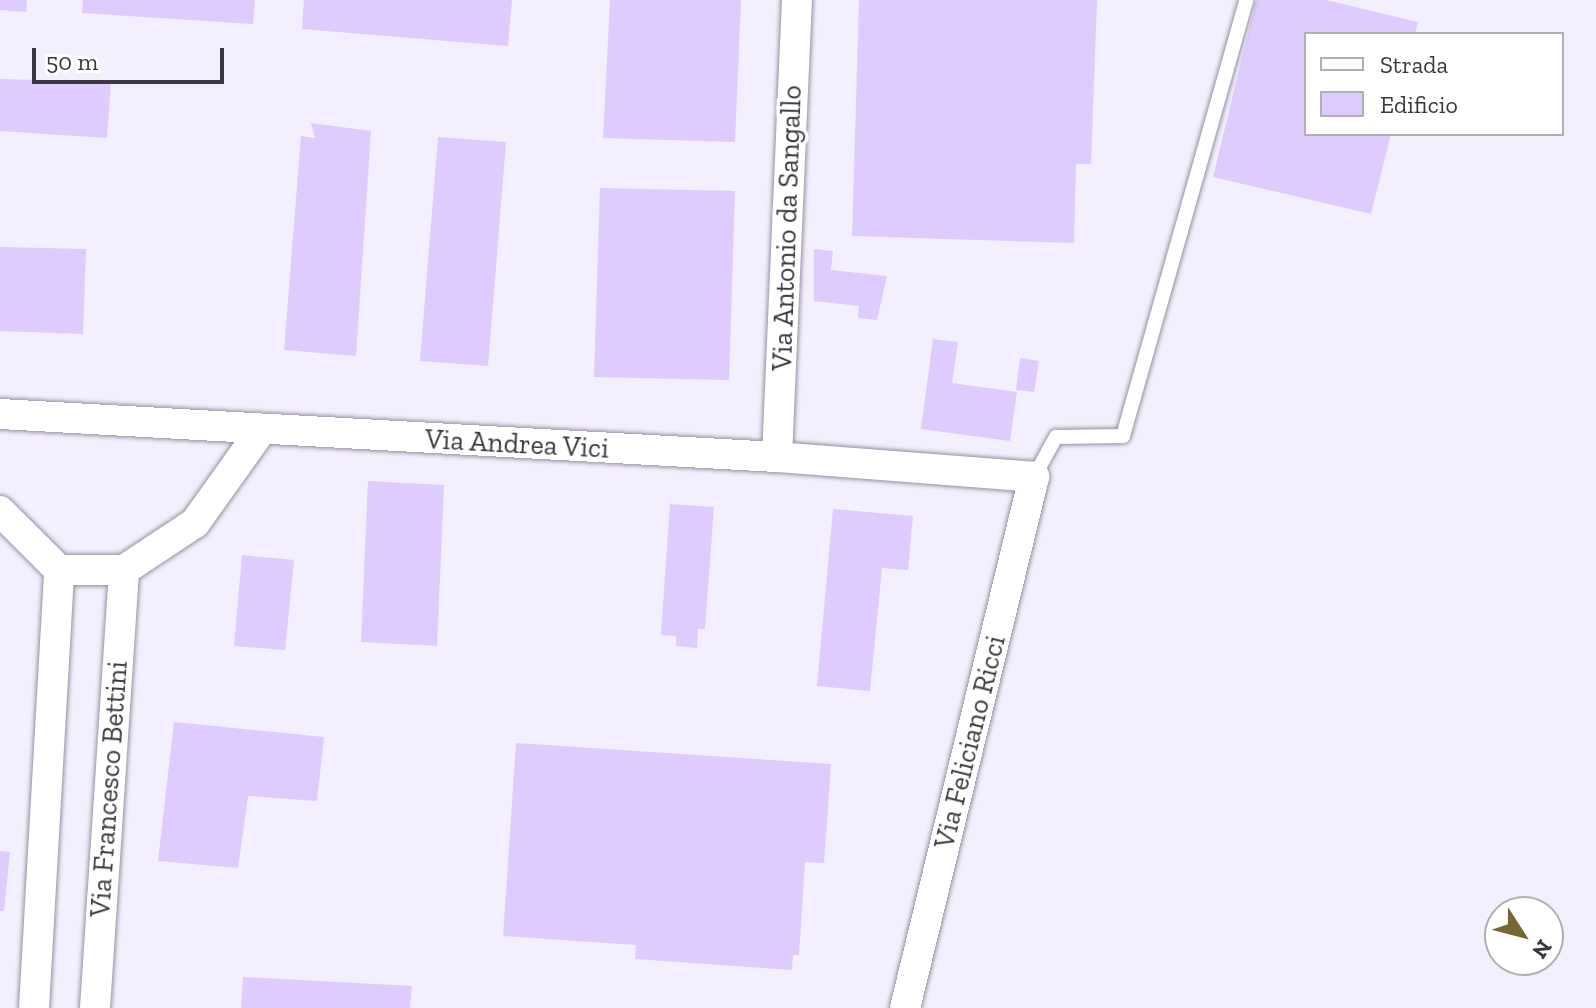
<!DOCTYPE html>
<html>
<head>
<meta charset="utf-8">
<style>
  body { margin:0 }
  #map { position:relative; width:1596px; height:1008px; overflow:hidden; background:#f3effc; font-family:"Zilla Slab",serif }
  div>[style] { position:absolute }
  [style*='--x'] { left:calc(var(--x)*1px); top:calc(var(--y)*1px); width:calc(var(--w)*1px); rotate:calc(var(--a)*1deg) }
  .building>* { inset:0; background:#deccfe }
  .roads { filter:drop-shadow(0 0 2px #9790a4) drop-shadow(0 0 2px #9790a4) }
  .lane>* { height:14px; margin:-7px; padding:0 7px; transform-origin:7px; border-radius:7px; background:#fff }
  .street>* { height:30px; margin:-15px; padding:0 15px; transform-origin:15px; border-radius:15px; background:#fff }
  span { translate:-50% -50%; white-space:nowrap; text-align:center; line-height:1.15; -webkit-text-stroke:7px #fff; paint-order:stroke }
  .street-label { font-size:28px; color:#3b3840 }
  .legend { position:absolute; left:1304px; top:32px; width:260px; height:104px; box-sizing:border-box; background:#fff; border:2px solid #b1afb3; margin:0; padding:10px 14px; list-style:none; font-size:24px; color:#3b3840 }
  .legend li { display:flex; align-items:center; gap:16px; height:40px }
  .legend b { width:40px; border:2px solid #b1afb3 }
  .north { position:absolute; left:1484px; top:896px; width:80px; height:80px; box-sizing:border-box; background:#fff; border:2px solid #b1afb3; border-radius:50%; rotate:126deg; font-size:22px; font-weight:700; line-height:32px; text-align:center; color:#3b3840 }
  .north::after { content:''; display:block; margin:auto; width:28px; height:36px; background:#786735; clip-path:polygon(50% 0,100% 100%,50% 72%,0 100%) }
  .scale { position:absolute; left:32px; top:48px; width:192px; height:36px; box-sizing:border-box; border:4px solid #3b3840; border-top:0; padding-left:10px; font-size:24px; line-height:28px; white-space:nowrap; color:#3b3840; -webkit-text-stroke:6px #fff; paint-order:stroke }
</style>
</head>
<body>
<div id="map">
  <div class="building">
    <div style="clip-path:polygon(0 0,27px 0,26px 12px,0 10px)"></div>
    <div style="clip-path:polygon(83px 0,255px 0,253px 24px,82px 13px)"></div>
    <div style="clip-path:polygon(304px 0,512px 0,508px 46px,302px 29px)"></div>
    <div style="clip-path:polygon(610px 0,741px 0,735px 142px,603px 138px)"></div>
    <div style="clip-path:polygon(859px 0,1097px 0,1091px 164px,1076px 164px,1074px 243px,852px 236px)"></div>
    <div style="clip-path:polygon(1256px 0,1326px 0,1418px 22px,1415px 34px,1306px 34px,1306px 134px,1391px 134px,1371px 214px,1213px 177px)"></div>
    <div style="clip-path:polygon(0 79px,111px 82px,107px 138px,0 131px)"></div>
    <div style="clip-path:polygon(311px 123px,371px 131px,356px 356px,284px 350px,301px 136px,315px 138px)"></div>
    <div style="clip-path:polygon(438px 137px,506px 142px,488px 366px,420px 361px)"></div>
    <div style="clip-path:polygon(600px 188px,735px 191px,729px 380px,594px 377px)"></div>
    <div style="clip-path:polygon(0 247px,86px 249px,83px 334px,0 331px)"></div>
    <div style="clip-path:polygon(814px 249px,833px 251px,831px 270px,887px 276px,877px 320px,858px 318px,859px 306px,814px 301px)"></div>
    <div style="clip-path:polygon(933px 339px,958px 342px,952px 383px,1017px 392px,1010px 441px,921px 429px)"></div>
    <div style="clip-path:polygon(1020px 358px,1039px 361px,1034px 392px,1016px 390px)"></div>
    <div style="clip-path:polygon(368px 481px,444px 485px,437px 646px,361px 642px)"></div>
    <div style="clip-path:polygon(670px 504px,714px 507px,705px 629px,698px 629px,697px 648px,676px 646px,676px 636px,661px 635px)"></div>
    <div style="clip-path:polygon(833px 509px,913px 516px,908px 570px,882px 568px,870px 691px,817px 686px)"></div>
    <div style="clip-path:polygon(242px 555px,294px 560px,285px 650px,234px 646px)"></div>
    <div style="clip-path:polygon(174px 722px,324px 737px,317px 801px,248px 796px,238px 868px,158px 861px)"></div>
    <div style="clip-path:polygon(516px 743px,831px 764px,824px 863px,805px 862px,799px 955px,793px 955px,792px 970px,635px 959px,636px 945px,503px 936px)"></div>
    <div style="clip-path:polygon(0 851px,10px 852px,4px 911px,0 911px)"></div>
    <div style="clip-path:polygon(243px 977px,412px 986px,410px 1008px,241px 1008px)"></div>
  </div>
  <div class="roads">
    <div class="lane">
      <div style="--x:1034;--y:477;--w:46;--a:-61.2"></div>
      <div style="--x:1056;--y:437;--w:67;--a:-0.9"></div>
      <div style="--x:1123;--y:436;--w:453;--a:-74.2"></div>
    </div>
    <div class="street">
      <div style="--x:0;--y:414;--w:778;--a:3.17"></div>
      <div style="--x:777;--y:457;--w:258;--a:4.4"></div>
      <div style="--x:1034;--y:477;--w:546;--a:103.65"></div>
      <div style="--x:777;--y:457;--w:457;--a:-87.5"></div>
      <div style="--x:0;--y:511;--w:83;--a:45"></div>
      <div style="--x:59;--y:570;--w:65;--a:0"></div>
      <div style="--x:124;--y:570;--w:85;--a:-33.5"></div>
      <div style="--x:195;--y:523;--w:112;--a:-54.5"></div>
      <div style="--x:34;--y:1008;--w:439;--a:-86.7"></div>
      <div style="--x:95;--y:1008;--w:439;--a:-86.2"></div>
    </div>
  </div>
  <div class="street-label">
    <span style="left:787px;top:228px;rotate:-88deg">Via Antonio da Sangallo</span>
    <span style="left:517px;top:444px;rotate:3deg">Via Andrea Vici</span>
    <span style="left:970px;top:742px;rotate:-76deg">Via Feliciano Ricci</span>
    <span style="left:109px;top:789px;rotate:-86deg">Via Francesco Bettini</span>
  </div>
  <ul class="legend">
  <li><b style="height:10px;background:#fff"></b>Strada</li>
  <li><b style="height:22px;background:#deccfe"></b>Edificio</li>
  </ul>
  <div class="north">N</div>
  <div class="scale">50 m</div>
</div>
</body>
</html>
